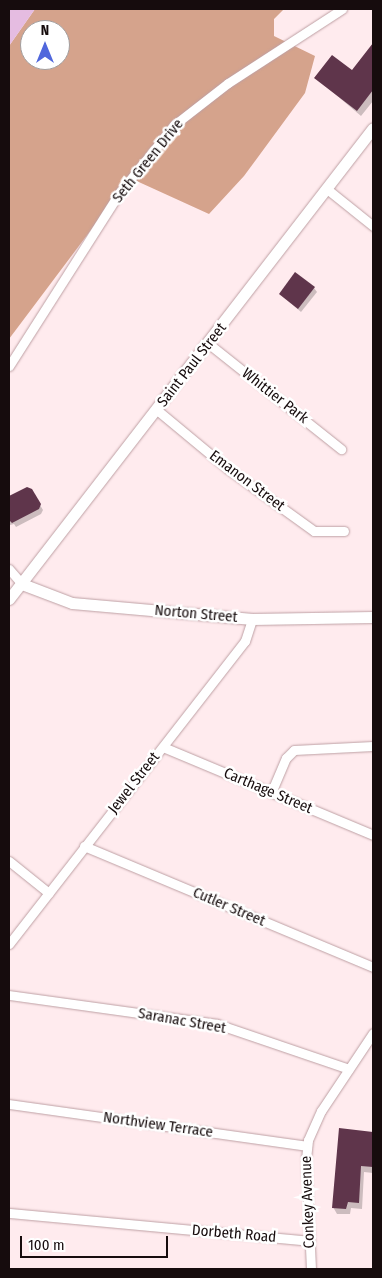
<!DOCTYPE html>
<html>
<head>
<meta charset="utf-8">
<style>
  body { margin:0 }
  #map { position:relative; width:382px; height:1278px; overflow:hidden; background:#ffebee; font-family:"Fira Sans Condensed",sans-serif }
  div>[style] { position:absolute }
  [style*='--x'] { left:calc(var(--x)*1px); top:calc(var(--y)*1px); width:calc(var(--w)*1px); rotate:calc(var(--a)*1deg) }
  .forest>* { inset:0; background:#d5a38c }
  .water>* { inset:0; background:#e5bce1 }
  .shadow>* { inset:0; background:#0003 }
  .building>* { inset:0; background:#5f354b }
  .roads { filter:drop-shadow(0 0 1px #bea0a4) drop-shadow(0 0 1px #bea0a4) }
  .street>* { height:9px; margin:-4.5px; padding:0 4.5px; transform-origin:4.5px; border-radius:4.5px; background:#fff }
  .secondary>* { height:11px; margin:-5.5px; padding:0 5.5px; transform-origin:5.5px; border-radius:5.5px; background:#fff }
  span { translate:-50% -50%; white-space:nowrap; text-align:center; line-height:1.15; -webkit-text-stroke:5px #fff; paint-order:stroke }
  .street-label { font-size:15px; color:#160c0d }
  .frame { position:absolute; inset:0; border:10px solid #160c0d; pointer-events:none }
  .north { position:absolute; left:20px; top:20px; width:50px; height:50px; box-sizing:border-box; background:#fff; border:1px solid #a29e9e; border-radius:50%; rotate:0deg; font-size:14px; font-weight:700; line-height:20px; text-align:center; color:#160c0d }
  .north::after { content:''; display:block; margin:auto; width:18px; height:22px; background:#5067dc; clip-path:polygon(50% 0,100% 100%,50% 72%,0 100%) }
  .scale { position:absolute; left:20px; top:1236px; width:148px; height:22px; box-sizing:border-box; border:2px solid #160c0d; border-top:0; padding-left:6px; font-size:15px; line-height:18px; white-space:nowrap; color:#160c0d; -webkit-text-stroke:4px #fff; paint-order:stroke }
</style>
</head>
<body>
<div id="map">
  <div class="forest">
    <div style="clip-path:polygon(evenodd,35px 9px,284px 9px,274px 19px,274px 36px,315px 56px,305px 93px,244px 176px,209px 214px,130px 178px,9px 339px,9px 46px,35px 9px,30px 30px,60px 30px,60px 60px,30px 60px,30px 30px)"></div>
  </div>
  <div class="water">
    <div style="clip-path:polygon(9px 9px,35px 9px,9px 46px)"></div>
  </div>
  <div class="shadow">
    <div style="clip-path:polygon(373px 45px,373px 101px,361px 116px,316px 78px,352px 72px)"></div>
    <div style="clip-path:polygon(314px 288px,317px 292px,301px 312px,280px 294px)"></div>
    <div style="clip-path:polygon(27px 488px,31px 490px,43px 510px,41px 514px,16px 527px,14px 524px,10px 525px,9px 497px)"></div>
    <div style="clip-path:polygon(340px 1130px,373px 1133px,373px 1173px,364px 1172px,362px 1209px,351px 1208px,350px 1214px,337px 1214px,333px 1207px)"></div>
  </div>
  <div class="building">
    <div style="clip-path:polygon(373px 43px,373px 90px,357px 111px,314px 78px,332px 55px,352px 70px)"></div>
    <div style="clip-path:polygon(295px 272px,315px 287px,298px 309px,279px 294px)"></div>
    <div style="clip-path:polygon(27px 487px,32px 489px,41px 504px,39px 509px,12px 523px,9px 520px,9px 496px)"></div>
    <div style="clip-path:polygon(339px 1128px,373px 1132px,373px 1167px,361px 1166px,359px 1203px,348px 1202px,346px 1209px,332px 1208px)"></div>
  </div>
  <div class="roads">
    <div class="street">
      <div style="--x:327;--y:189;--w:59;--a:38.8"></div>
      <div style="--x:209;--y:344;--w:169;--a:38.5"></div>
      <div style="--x:9;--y:366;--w:206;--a:-57.5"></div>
      <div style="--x:120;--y:192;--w:86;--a:-51.1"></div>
      <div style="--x:174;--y:125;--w:68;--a:-37.9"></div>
      <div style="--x:228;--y:83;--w:136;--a:-33"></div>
      <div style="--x:157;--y:410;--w:92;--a:39.7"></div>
      <div style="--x:228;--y:469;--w:106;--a:35.8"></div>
      <div style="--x:314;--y:531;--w:30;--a:0"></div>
      <div style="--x:9;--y:569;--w:20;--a:49"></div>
      <div style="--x:163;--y:747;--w:228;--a:22.7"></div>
      <div style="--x:271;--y:793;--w:38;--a:-67"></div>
      <div style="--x:286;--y:758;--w:11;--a:-45"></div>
      <div style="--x:294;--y:750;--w:79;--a:-2.9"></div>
      <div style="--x:84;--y:846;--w:313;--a:22.7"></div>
      <div style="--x:9;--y:861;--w:51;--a:38.7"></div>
      <div style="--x:9;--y:944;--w:384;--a:-52.1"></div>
      <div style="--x:245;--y:641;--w:23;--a:-72"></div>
      <div style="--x:9;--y:995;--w:210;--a:7.9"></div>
      <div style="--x:217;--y:1024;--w:139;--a:18.8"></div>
      <div style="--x:9;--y:1104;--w:301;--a:8"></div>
      <div style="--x:9;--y:1213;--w:302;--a:5.3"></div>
      <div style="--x:311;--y:1269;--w:110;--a:-92.6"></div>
      <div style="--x:306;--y:1159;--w:19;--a:-84"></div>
      <div style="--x:308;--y:1140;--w:32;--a:-66"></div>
      <div style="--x:321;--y:1111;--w:94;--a:-56.3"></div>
    </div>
    <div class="secondary">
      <div style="--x:22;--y:584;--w:53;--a:20.8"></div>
      <div style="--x:72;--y:603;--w:181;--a:5.1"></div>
      <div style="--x:252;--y:619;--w:121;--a:-0.9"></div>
      <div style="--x:9;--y:599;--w:595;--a:-52.3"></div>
    </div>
  </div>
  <div class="street-label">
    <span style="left:148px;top:161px;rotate:-51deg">Seth Green Drive</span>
    <span style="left:192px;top:365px;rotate:-52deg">Saint Paul Street</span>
    <span style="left:275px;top:396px;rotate:38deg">Whittier Park</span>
    <span style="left:247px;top:481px;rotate:37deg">Emanon Street</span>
    <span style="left:196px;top:614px;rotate:5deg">Norton Street</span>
    <span style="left:134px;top:783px;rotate:-52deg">Jewel Street</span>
    <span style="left:268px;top:791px;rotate:23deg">Carthage Street</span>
    <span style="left:229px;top:907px;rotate:23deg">Cutler Street</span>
    <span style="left:182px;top:1021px;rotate:10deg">Saranac Street</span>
    <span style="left:158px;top:1125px;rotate:8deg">Northview Terrace</span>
    <span style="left:308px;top:1202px;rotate:-92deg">Conkey Avenue</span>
    <span style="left:234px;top:1234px;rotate:5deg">Dorbeth Road</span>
  </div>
  <div class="frame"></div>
  <div class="north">N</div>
  <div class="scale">100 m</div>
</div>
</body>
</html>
